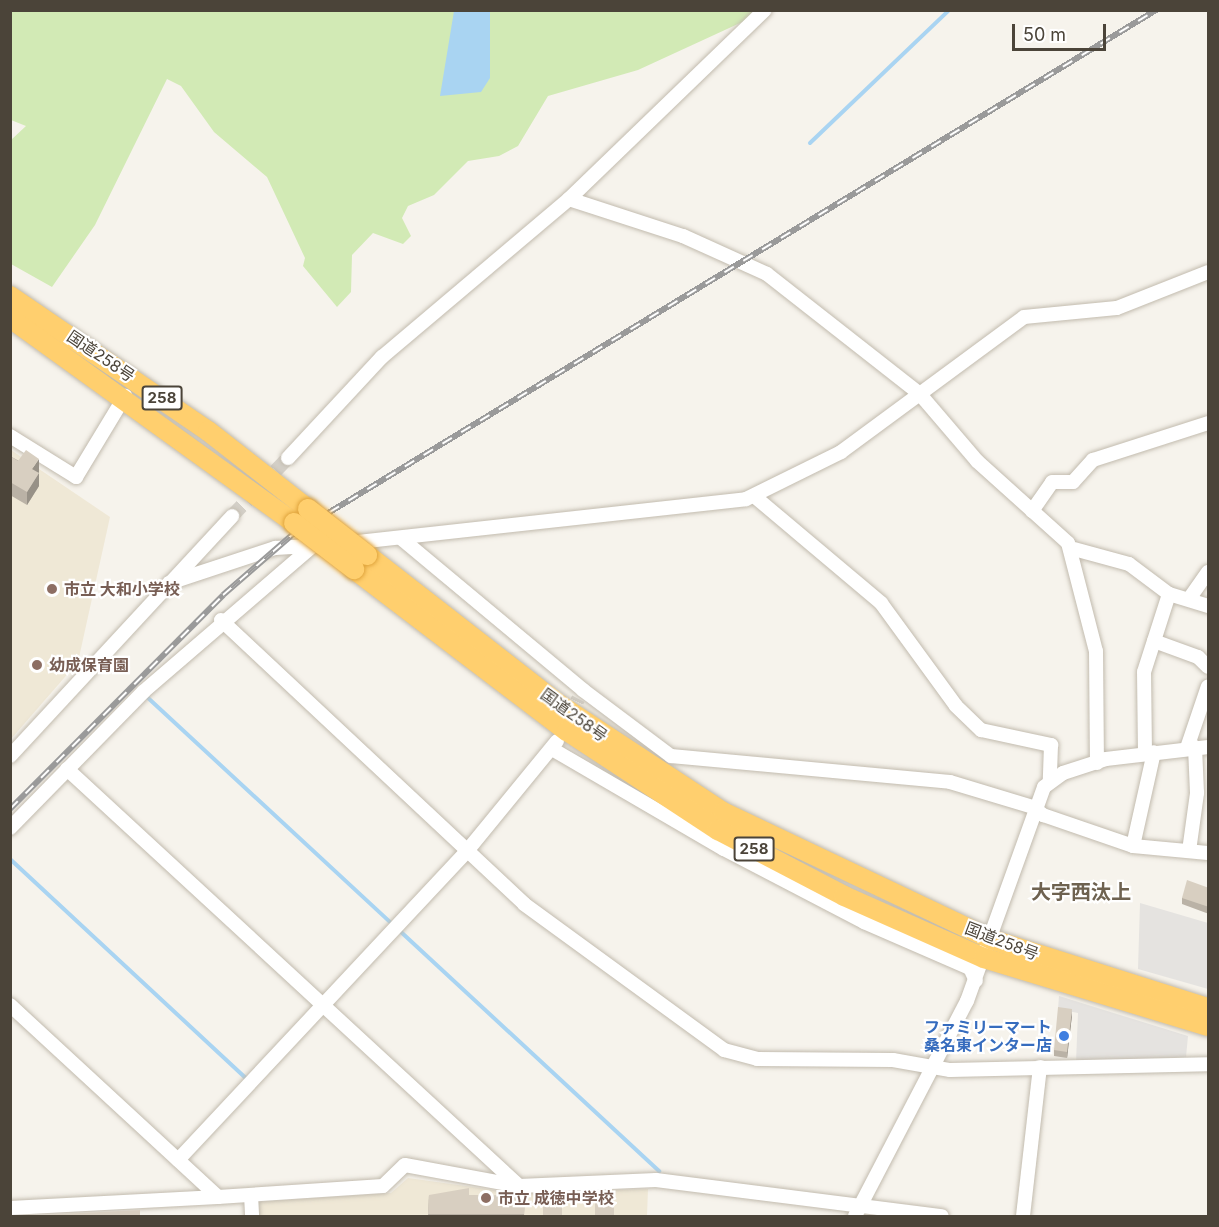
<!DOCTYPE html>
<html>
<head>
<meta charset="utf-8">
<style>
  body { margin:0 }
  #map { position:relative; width:1219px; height:1227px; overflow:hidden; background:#f6f3ec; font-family:Inter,"Noto Sans JP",sans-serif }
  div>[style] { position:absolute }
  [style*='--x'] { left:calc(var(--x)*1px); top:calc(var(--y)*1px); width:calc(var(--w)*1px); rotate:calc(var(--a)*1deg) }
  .education>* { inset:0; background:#efe8d6 }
  .green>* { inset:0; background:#d2eab5 }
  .parking>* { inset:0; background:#e5e3e0 }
  .water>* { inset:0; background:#a9d4f2 }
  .stream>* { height:4px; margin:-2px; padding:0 2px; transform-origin:2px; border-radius:2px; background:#a9d4f2 }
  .minor-tunnel>* { height:14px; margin-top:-7px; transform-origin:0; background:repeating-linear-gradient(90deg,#d4d0c8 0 14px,transparent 0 21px) }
  .roads { filter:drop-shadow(0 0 2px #c2bbae) drop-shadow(0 0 2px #c2bbae) }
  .minor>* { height:14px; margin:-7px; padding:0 7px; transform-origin:7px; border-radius:7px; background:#fff }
  .highway>* { height:20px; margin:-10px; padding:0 10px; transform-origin:10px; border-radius:10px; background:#ffcf6e }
  .rail>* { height:6px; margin-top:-3px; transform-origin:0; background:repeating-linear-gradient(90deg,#fff 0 11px,#9a9a9a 0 22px); box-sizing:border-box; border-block:2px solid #9a9a9a }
  .bridges { filter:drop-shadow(0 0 2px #e0a43c) drop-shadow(0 0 2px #e0a43c) }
  .highway-bridge>* { height:20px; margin:-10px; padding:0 10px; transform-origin:10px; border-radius:10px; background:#ffcf6e }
  .wall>* { inset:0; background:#bab2a6 }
  .shaded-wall>* { inset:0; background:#979187 }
  .building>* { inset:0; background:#d8cfc1 }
  .dots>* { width:16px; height:16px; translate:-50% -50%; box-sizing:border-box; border:3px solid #fff; border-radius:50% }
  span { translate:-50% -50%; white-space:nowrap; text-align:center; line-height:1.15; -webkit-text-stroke:4.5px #fff; paint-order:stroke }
  .shield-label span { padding:2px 4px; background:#fff; border:2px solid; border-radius:4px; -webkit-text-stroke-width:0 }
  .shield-label { font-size:15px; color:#4b4439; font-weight:700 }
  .street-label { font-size:16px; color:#4b4439 }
  .education-label { font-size:16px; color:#785e54; font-weight:700 }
  .left { translate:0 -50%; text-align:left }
  .shop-label { font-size:16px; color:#366cbe; font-weight:700 }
  .right { translate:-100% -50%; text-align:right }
  .quarter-label { font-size:20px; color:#6e6250; font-weight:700 }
  .frame { position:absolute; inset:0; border:12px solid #4b4439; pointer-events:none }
  .scale { position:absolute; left:1012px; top:24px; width:94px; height:27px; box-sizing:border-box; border:3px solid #4b4439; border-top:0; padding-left:8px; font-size:18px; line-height:21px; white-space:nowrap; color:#4b4439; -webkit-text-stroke:4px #fff; paint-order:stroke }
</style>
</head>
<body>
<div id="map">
  <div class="education">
    <div style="clip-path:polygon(11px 450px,110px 517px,78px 662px,11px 739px)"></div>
    <div style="clip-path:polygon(408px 1178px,516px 1193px,648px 1189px,647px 1216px,256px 1216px,256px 1202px,391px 1193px)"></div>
  </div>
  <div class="green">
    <div style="clip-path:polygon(11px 11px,766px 11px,638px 70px,548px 96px,518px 146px,499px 156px,468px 161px,434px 195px,408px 206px,402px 218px,411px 236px,403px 244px,373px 233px,352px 255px,351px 292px,337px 307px,303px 266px,305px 258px,267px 177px,214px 132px,181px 86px,167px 79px,95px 225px,52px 287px,11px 264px,11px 140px,26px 126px,11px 120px)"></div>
  </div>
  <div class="parking">
    <div style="clip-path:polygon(1140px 903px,1208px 923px,1208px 989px,1138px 969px)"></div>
    <div style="clip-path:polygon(1059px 996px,1188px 1036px,1186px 1057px,1076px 1062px,1078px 1013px,1058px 1009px)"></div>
  </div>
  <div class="water">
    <div style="clip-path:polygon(454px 11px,490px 11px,490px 78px,481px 92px,440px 96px)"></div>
  </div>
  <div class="stream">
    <div style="--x:810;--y:143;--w:192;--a:-43.7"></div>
    <div style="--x:147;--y:697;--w:331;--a:42.8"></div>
    <div style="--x:10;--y:859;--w:325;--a:42.9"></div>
    <div style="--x:401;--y:932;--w:352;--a:42.8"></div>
  </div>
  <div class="minor-tunnel">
    <div style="--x:232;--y:516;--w:81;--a:-46"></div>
    <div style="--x:567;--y:720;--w:24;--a:-62"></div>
  </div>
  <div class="roads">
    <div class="minor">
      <div style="--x:569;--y:199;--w:120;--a:18"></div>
      <div style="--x:683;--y:236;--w:92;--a:24.3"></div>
      <div style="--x:767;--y:274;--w:193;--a:38.1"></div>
      <div style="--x:919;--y:393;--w:89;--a:49.5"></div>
      <div style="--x:977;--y:461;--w:122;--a:42"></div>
      <div style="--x:1068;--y:543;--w:112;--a:75.5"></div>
      <div style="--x:1096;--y:651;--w:112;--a:89.5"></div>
      <div style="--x:10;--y:436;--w:78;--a:31.8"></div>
      <div style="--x:76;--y:477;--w:95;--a:-58.8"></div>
      <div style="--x:288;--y:458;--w:138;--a:-47.1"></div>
      <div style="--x:382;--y:357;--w:245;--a:-40.2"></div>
      <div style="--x:569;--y:199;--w:272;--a:-44"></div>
      <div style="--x:754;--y:496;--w:166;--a:40.1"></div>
      <div style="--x:881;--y:603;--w:127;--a:53.9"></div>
      <div style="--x:956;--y:706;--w:35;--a:44"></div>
      <div style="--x:981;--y:730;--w:72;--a:12.1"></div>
      <div style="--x:1051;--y:745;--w:35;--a:92"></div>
      <div style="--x:1032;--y:511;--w:35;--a:-55"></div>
      <div style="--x:1052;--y:482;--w:21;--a:0"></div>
      <div style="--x:1073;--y:482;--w:30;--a:-48"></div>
      <div style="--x:1093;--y:460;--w:121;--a:-17.8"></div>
      <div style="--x:402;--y:539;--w:236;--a:39.8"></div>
      <div style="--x:583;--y:690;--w:110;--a:36.9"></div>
      <div style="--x:671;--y:756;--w:280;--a:5.3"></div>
      <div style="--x:950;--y:782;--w:87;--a:16.8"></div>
      <div style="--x:1033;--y:807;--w:13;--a:39"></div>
      <div style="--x:1043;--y:815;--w:95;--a:19"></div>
      <div style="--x:1133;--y:846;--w:75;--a:5.3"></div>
      <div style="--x:349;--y:543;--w:399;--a:-6.3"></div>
      <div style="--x:746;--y:499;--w:106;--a:-26.3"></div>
      <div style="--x:841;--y:452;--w:227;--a:-36.4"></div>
      <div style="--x:1024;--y:317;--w:93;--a:-5.5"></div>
      <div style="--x:1117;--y:308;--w:98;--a:-21.6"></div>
      <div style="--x:1074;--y:549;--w:57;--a:15.3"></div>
      <div style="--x:1129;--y:564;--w:50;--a:36.9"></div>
      <div style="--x:1169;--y:594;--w:41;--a:17.1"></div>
      <div style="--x:169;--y:583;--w:112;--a:-18.3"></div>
      <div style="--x:275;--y:548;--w:51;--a:-3.4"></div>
      <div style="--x:1189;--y:599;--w:33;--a:-55"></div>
      <div style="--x:221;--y:620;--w:415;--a:43.1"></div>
      <div style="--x:524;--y:904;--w:248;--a:36.1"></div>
      <div style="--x:724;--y:1050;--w:34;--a:15"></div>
      <div style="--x:757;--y:1059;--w:136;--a:0.4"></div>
      <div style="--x:893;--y:1060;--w:58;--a:10"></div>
      <div style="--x:950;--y:1070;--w:258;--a:-1.3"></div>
      <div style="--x:1154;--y:641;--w:47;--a:20"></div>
      <div style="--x:1198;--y:657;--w:14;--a:45"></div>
      <div style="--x:1187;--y:748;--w:65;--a:-71.3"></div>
      <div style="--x:552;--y:749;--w:199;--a:30.2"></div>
      <div style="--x:724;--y:849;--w:158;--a:27.5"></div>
      <div style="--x:864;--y:922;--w:116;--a:23.5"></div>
      <div style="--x:970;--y:968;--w:14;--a:65"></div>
      <div style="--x:1145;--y:753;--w:81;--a:-90.7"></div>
      <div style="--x:1144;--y:672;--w:82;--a:-72.2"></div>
      <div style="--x:10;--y:756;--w:327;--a:-47.2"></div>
      <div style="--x:67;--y:769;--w:615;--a:42.69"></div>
      <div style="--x:10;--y:828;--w:190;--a:-45.6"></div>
      <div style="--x:143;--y:692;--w:225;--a:-40.7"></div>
      <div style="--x:1133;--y:846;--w:96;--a:-77.4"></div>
      <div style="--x:1189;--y:851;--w:59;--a:-82.1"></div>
      <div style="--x:1197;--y:793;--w:46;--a:-92.5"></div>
      <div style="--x:10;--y:1005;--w:283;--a:42.7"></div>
      <div style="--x:218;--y:1197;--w:165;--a:-3.8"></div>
      <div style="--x:383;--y:1186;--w:30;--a:-44"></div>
      <div style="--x:405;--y:1165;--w:116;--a:10.4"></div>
      <div style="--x:519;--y:1186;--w:137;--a:-2.5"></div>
      <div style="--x:656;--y:1180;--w:288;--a:7.2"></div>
      <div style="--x:178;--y:1160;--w:423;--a:-46.9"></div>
      <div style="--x:467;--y:851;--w:142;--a:-50.7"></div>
      <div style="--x:251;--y:1195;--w:21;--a:87"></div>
      <div style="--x:10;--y:1208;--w:208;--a:-3"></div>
      <div style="--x:855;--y:1216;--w:242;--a:-62.5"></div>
      <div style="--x:967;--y:1001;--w:227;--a:-70.2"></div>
      <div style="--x:1044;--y:787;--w:24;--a:-36"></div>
      <div style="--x:1063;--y:773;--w:45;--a:-18"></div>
      <div style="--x:1106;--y:759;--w:103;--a:-6.7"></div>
      <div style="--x:1023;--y:1216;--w:150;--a:-83.5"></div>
    </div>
    <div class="highway">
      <div style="--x:10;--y:296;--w:240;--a:34.3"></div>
      <div style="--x:208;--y:431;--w:127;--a:38"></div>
      <div style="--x:10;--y:318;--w:350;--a:35.8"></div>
      <div style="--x:367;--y:555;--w:244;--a:37.9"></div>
      <div style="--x:560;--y:705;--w:195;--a:33.3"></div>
      <div style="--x:723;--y:812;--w:299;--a:25.4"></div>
      <div style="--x:993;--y:940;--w:225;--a:17.6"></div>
      <div style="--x:354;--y:569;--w:268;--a:37.3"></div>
      <div style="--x:567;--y:731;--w:181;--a:33.3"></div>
      <div style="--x:718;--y:830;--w:142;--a:27.6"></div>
      <div style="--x:844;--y:896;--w:153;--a:23.9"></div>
      <div style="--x:984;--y:958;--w:234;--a:16.9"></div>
    </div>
  </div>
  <div class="rail">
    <div style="--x:10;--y:809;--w:302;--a:-45.1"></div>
    <div style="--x:223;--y:595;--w:91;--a:-41"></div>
    <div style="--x:292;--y:535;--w:1011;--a:-31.28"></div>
  </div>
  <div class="bridges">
    <div class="highway-bridge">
      <div style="--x:308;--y:509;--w:75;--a:37.9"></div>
      <div style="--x:294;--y:523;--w:76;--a:37.5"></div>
    </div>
  </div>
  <div class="wall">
    <div style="clip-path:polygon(10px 456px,39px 472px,39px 486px,27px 505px,10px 495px)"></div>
    <div style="clip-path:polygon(1209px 888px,1209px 914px,1182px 904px,1182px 898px)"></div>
    <div style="clip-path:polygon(1072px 1015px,1067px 1058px,1054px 1056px,1054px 1050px)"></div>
    <div style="clip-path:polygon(429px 1195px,525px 1196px,524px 1216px,428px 1216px)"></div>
  </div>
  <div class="shaded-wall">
    <div style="clip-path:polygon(39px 459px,39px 472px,32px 482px,32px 469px)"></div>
    <div style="clip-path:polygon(39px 473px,39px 486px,27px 505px,27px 492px)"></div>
    <div style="clip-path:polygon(1072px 1009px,1072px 1015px,1067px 1058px,1067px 1052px)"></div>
  </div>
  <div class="building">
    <div style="clip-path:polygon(26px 450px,39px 459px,32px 469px,39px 473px,27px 492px,10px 482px,10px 456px,18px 461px)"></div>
    <div style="clip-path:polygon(1187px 880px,1209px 888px,1209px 907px,1182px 898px)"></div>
    <div style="clip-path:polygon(1058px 1007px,1072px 1009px,1067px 1052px,1054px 1050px)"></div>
    <div style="clip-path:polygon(469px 1188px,469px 1195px,525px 1196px,524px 1214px,428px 1214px,429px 1195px)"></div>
    <div style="clip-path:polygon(595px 1196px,614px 1196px,614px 1216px,595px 1216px)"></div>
    <div style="clip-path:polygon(562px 1197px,562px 1216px,543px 1216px,543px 1198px)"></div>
    <div style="clip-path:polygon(140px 1210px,140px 1216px,19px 1216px)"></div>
  </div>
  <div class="dots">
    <div style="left:52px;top:589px;background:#8d6e63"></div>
    <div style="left:37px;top:665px;background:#8d6e63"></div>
    <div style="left:1064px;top:1036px;background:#3f7fe0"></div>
    <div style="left:486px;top:1198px;background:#8d6e63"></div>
  </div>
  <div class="shield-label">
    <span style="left:162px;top:398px">258</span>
    <span style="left:754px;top:849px">258</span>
  </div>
  <div class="street-label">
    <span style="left:101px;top:356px;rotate:34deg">国道258号</span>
    <span style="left:574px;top:715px;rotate:36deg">国道258号</span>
    <span style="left:1002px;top:941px;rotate:21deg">国道258号</span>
  </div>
  <div class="education-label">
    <span class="left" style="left:64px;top:589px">市立 大和小学校</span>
    <span class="left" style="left:49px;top:665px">幼成保育園</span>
    <span class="left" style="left:498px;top:1198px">市立 成徳中学校</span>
  </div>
  <div class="shop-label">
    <span class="right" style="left:1052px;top:1036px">ファミリーマート<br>桑名東インター店</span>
  </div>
  <div class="quarter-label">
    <span style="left:1081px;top:892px">大字西汰上</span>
  </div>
  <div class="frame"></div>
  <div class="scale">50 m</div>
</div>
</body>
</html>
